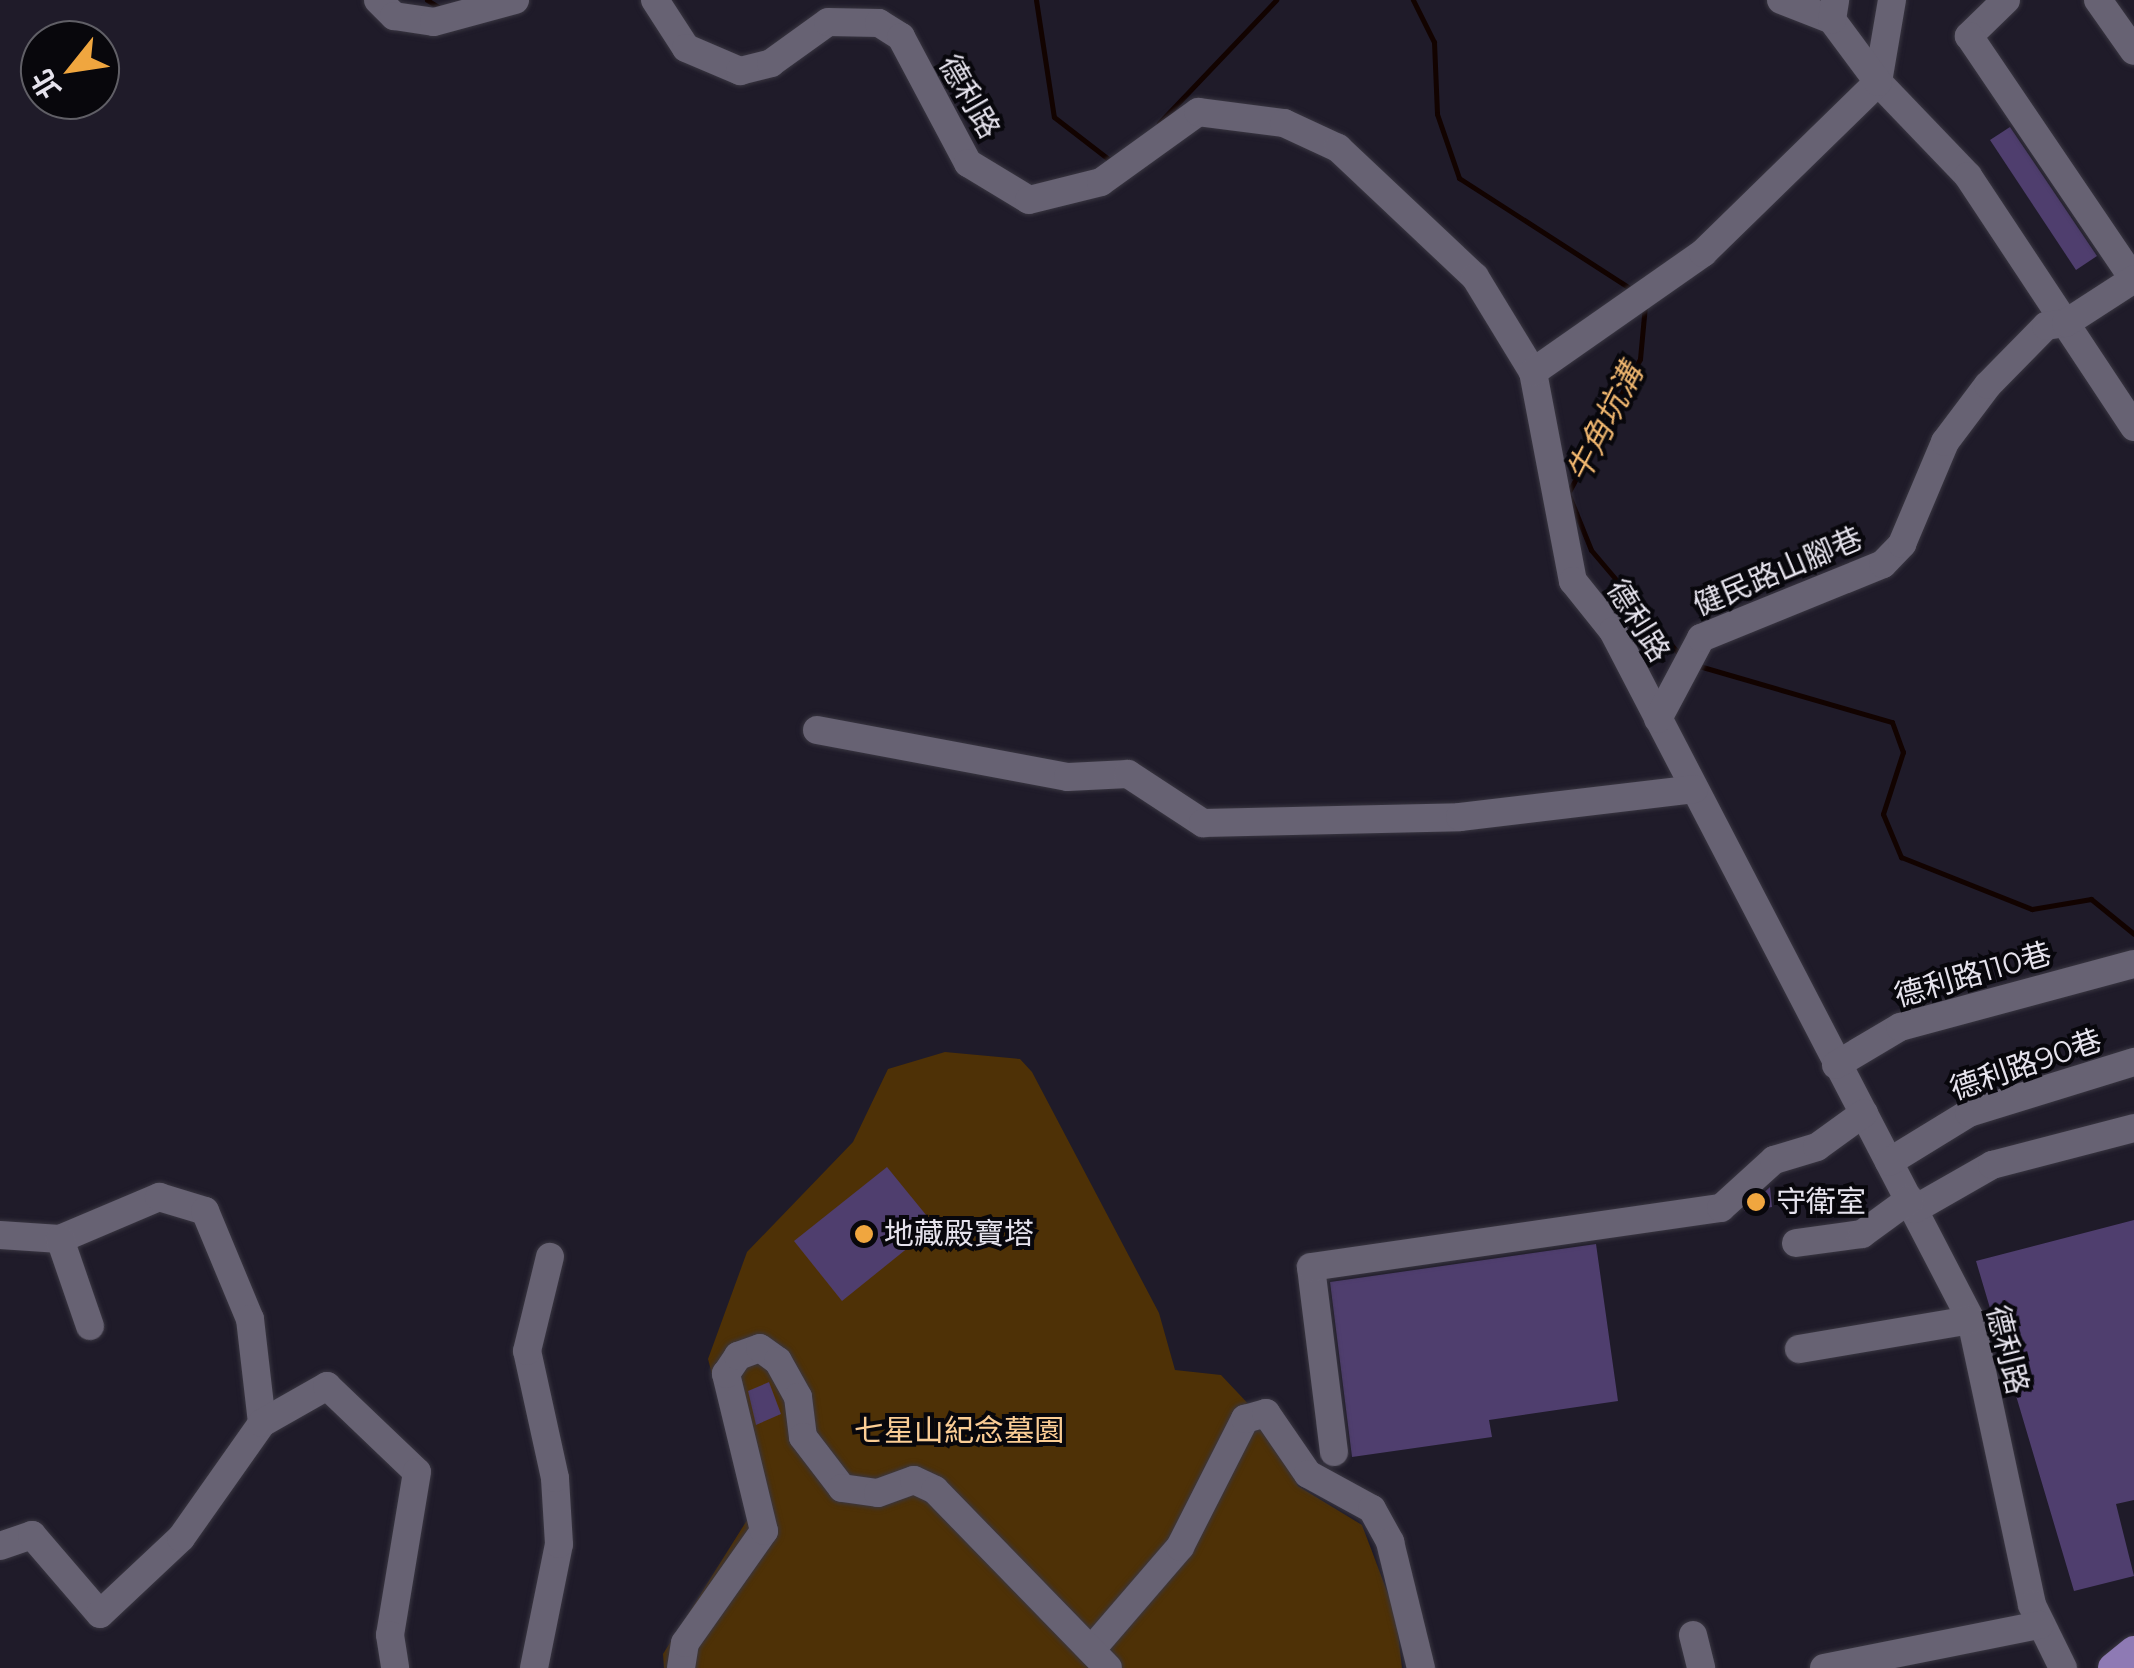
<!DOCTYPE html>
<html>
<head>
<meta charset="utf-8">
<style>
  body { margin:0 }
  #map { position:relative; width:2134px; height:1668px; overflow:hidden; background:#1f1b29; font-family:Montserrat,"Noto Sans TC",sans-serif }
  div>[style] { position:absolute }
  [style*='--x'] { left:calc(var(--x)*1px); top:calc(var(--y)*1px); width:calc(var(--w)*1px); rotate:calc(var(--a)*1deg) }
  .green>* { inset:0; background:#4e3106 }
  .stream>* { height:5px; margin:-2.5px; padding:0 2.5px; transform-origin:2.5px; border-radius:2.5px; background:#120300 }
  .building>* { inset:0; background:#4f3e6e }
  .roads { filter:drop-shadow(0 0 2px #393641) drop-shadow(0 0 2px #393641) }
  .minor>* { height:28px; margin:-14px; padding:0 14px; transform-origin:14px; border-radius:14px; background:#676273 }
  .major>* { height:30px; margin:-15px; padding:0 15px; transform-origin:15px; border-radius:15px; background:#8e7ab4 }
  .dots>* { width:28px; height:28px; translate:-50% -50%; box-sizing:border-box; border:5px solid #08070c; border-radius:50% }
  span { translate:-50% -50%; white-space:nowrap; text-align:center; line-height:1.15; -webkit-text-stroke:8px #08070c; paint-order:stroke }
  .street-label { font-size:30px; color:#e5e2ec }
  .poi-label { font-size:30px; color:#e5e2ec }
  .left { translate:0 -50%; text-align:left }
  .park-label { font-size:30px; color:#fbcd95 }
  .water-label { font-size:32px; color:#efb66f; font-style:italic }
  .north { position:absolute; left:20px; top:20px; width:100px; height:100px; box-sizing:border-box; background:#08070c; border:2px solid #605f66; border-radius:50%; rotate:240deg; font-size:28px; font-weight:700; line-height:40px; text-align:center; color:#e5e2ec }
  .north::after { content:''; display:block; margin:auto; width:35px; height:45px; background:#f0a63f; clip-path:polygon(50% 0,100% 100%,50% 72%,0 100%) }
</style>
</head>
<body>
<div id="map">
  <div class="green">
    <div style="clip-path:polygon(945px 1052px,1020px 1059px,1032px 1072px,1159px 1313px,1175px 1370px,1221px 1375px,1273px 1430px,1298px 1486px,1362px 1525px,1396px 1615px,1402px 1668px,664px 1668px,663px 1654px,749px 1517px,708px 1359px,747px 1252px,853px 1142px,888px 1069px)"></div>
  </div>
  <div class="stream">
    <div style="--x:427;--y:0;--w:15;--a:32"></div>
    <div style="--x:1036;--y:0;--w:118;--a:81.3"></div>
    <div style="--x:1054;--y:117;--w:72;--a:37.7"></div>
    <div style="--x:1413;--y:0;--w:47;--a:63.4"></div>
    <div style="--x:1434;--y:42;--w:72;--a:87.6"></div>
    <div style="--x:1437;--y:114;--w:68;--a:71"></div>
    <div style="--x:1459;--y:178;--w:205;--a:32.8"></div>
    <div style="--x:1159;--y:123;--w:170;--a:-46.4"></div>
    <div style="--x:1645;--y:305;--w:54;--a:95.3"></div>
    <div style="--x:1640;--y:359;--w:152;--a:118.2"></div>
    <div style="--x:1568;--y:493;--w:61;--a:68"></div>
    <div style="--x:1591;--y:550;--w:138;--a:49.7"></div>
    <div style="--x:1699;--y:666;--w:201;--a:16.2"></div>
    <div style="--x:1892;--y:722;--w:32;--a:70"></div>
    <div style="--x:1903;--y:752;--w:65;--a:107.9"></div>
    <div style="--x:1883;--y:814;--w:47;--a:67.3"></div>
    <div style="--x:1901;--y:857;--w:141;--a:21.7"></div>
    <div style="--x:2032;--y:909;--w:60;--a:-9.6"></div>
    <div style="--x:2091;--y:899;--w:55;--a:39.1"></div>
  </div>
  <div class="building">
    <div style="clip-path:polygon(2010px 127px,2097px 256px,2076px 270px,1990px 140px)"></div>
    <div style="clip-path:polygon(887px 1167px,935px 1226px,842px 1301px,794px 1241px)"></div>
    <div style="clip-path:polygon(1770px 1187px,1772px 1207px,1744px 1211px)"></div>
    <div style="clip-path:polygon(2134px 1220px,2134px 1500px,2116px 1504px,2134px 1576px,2074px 1591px,1976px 1261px)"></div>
    <div style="clip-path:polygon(1596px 1244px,1618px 1401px,1489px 1420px,1492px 1437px,1352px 1457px,1330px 1282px)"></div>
    <div style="clip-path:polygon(769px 1382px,781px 1414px,756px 1425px,748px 1391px)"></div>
  </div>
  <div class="roads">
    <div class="minor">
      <div style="--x:378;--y:0;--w:23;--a:45"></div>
      <div style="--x:394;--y:16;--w:40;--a:8.5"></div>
      <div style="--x:434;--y:22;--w:84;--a:-15.2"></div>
      <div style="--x:655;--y:0;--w:57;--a:57.1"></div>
      <div style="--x:686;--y:48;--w:59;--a:23.1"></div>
      <div style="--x:740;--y:71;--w:32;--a:-14"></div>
      <div style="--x:771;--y:63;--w:70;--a:-35.7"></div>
      <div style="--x:828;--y:22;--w:51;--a:1.1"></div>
      <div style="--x:879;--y:23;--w:26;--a:32"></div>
      <div style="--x:901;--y:37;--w:143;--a:62"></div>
      <div style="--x:968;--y:163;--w:71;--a:31.2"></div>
      <div style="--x:1029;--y:200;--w:74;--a:-14"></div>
      <div style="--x:1101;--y:182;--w:120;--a:-35.8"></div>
      <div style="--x:1198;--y:112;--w:87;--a:7.3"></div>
      <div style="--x:1284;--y:123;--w:60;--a:24.8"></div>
      <div style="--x:1338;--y:148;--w:188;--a:43.3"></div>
      <div style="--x:1475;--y:277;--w:111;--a:58.6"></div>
      <div style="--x:1533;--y:372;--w:213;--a:79.2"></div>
      <div style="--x:1573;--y:581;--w:64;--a:51.3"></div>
      <div style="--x:1613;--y:631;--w:776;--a:62.54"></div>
      <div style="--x:1971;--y:1320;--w:291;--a:77.9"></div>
      <div style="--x:2032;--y:1605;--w:70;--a:63.8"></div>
      <div style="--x:1781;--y:0;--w:55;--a:21.4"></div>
      <div style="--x:1892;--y:0;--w:83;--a:99.7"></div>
      <div style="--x:1878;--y:82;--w:130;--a:46.2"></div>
      <div style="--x:1968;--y:176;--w:301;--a:56.5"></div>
      <div style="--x:2006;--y:0;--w:52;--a:135.8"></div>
      <div style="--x:1969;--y:36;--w:295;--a:55.9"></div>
      <div style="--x:2098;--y:0;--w:62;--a:54.8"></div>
      <div style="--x:1533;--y:372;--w:208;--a:-35"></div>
      <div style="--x:1703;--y:253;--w:245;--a:-44.3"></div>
      <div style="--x:1878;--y:82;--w:77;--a:-126.6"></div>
      <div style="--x:1832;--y:20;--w:20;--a:-81"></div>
      <div style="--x:1658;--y:719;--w:92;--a:-62"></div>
      <div style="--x:1701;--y:638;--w:196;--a:-22.1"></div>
      <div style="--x:1883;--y:564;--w:28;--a:-46"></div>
      <div style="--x:1902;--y:544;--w:111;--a:-67.1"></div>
      <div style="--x:1945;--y:442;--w:71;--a:-53"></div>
      <div style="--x:1988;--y:385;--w:83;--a:-45.5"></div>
      <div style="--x:2046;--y:326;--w:20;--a:-9"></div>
      <div style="--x:2066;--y:323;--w:81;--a:-32.9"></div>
      <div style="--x:817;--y:730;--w:255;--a:10.6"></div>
      <div style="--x:1068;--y:777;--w:60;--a:-2.9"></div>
      <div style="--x:1128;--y:774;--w:90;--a:33.2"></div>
      <div style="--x:1203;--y:823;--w:257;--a:-1.3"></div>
      <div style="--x:1460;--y:817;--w:236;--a:-6.8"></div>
      <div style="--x:1836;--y:1065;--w:74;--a:-30.7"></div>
      <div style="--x:1900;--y:1027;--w:242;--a:-15.1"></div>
      <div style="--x:1889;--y:1162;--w:94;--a:-31.5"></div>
      <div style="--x:1969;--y:1113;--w:173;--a:-17.2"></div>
      <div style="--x:1915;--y:1209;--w:89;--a:-29.7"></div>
      <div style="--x:1992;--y:1165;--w:147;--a:-14.6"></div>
      <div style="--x:0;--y:1235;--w:60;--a:3.8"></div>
      <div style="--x:60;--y:1239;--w:108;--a:-23"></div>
      <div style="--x:159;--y:1197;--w:48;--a:16.9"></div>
      <div style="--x:205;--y:1211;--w:117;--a:67.4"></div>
      <div style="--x:250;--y:1319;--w:105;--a:83.4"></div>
      <div style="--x:60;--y:1239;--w:92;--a:71"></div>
      <div style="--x:1796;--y:1243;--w:67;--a:-7.8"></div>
      <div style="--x:1862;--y:1234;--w:59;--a:-36.1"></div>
      <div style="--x:1799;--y:1349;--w:174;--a:-9.6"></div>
      <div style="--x:1334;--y:1452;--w:186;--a:-97.1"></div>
      <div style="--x:1311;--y:1267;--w:414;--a:-8.2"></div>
      <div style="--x:1721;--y:1208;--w:72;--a:-42.2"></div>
      <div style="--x:1774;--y:1160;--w:45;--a:-16.8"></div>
      <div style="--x:1817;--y:1147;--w:58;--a:-35.9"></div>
      <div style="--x:0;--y:1546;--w:34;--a:-19"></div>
      <div style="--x:32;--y:1535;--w:104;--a:49.3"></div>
      <div style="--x:100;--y:1614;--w:111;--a:-43.2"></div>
      <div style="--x:181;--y:1538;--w:141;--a:-54.8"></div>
      <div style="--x:262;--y:1423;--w:75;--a:-29.6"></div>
      <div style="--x:327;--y:1386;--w:124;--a:43.7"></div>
      <div style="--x:417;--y:1472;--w:165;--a:99.4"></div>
      <div style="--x:390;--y:1635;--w:33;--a:81"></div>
      <div style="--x:1693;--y:1635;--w:34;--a:76"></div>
      <div style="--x:1092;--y:1649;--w:135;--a:-49.2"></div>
      <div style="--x:1180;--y:1547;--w:144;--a:-63.1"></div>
      <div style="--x:1245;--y:1419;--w:22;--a:-16"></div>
      <div style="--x:1266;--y:1413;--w:74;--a:55.5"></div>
      <div style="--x:1308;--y:1474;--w:73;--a:28.7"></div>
      <div style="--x:1372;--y:1509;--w:38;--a:61"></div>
      <div style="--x:1390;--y:1542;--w:130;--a:76.2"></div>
      <div style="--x:534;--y:1668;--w:126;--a:-78.6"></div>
      <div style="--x:559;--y:1544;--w:66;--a:-93.5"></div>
      <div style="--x:555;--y:1478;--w:130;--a:-102.4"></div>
      <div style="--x:527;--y:1351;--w:97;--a:-76.3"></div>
      <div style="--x:681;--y:1668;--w:25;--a:-81"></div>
      <div style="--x:685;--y:1643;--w:137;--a:-54.8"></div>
      <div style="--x:764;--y:1531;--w:162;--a:-103.6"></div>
      <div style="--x:726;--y:1374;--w:22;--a:-56"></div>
      <div style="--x:738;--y:1356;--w:23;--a:-20"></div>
      <div style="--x:760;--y:1348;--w:22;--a:36"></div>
      <div style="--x:778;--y:1361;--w:41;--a:60.9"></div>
      <div style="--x:798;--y:1397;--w:40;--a:82.9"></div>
      <div style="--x:803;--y:1437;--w:64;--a:52.6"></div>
      <div style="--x:842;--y:1488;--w:36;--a:8"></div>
      <div style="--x:878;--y:1493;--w:38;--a:-20"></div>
      <div style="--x:914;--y:1480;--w:23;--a:25"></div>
      <div style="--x:935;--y:1490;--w:248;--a:45.8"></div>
      <div style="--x:1824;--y:1668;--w:220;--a:-11.3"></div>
    </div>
    <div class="major">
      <div style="--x:2113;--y:1668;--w:27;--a:-39"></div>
    </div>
  </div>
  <div class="dots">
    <div style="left:1756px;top:1202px;background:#f0a63f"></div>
    <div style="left:864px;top:1234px;background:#f0a63f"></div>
  </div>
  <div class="street-label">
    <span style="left:969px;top:97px;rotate:60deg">德利路</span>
    <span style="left:1778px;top:572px;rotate:-23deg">健民路山腳巷</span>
    <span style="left:1638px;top:621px;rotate:58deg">德利路</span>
    <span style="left:1973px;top:975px;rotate:-16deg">德利路110巷</span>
    <span style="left:2026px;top:1065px;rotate:-19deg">德利路90巷</span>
    <span style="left:2007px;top:1350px;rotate:76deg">德利路</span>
  </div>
  <div class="poi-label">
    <span class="left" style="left:1776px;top:1202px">守衛室</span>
    <span class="left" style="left:884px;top:1234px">地藏殿寶塔</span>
  </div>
  <div class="park-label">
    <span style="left:959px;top:1431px">七星山紀念墓園</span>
  </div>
  <div class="water-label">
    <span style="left:1605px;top:423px;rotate:-63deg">牛角坑溝</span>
  </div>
  <div class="north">北</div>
</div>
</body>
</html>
